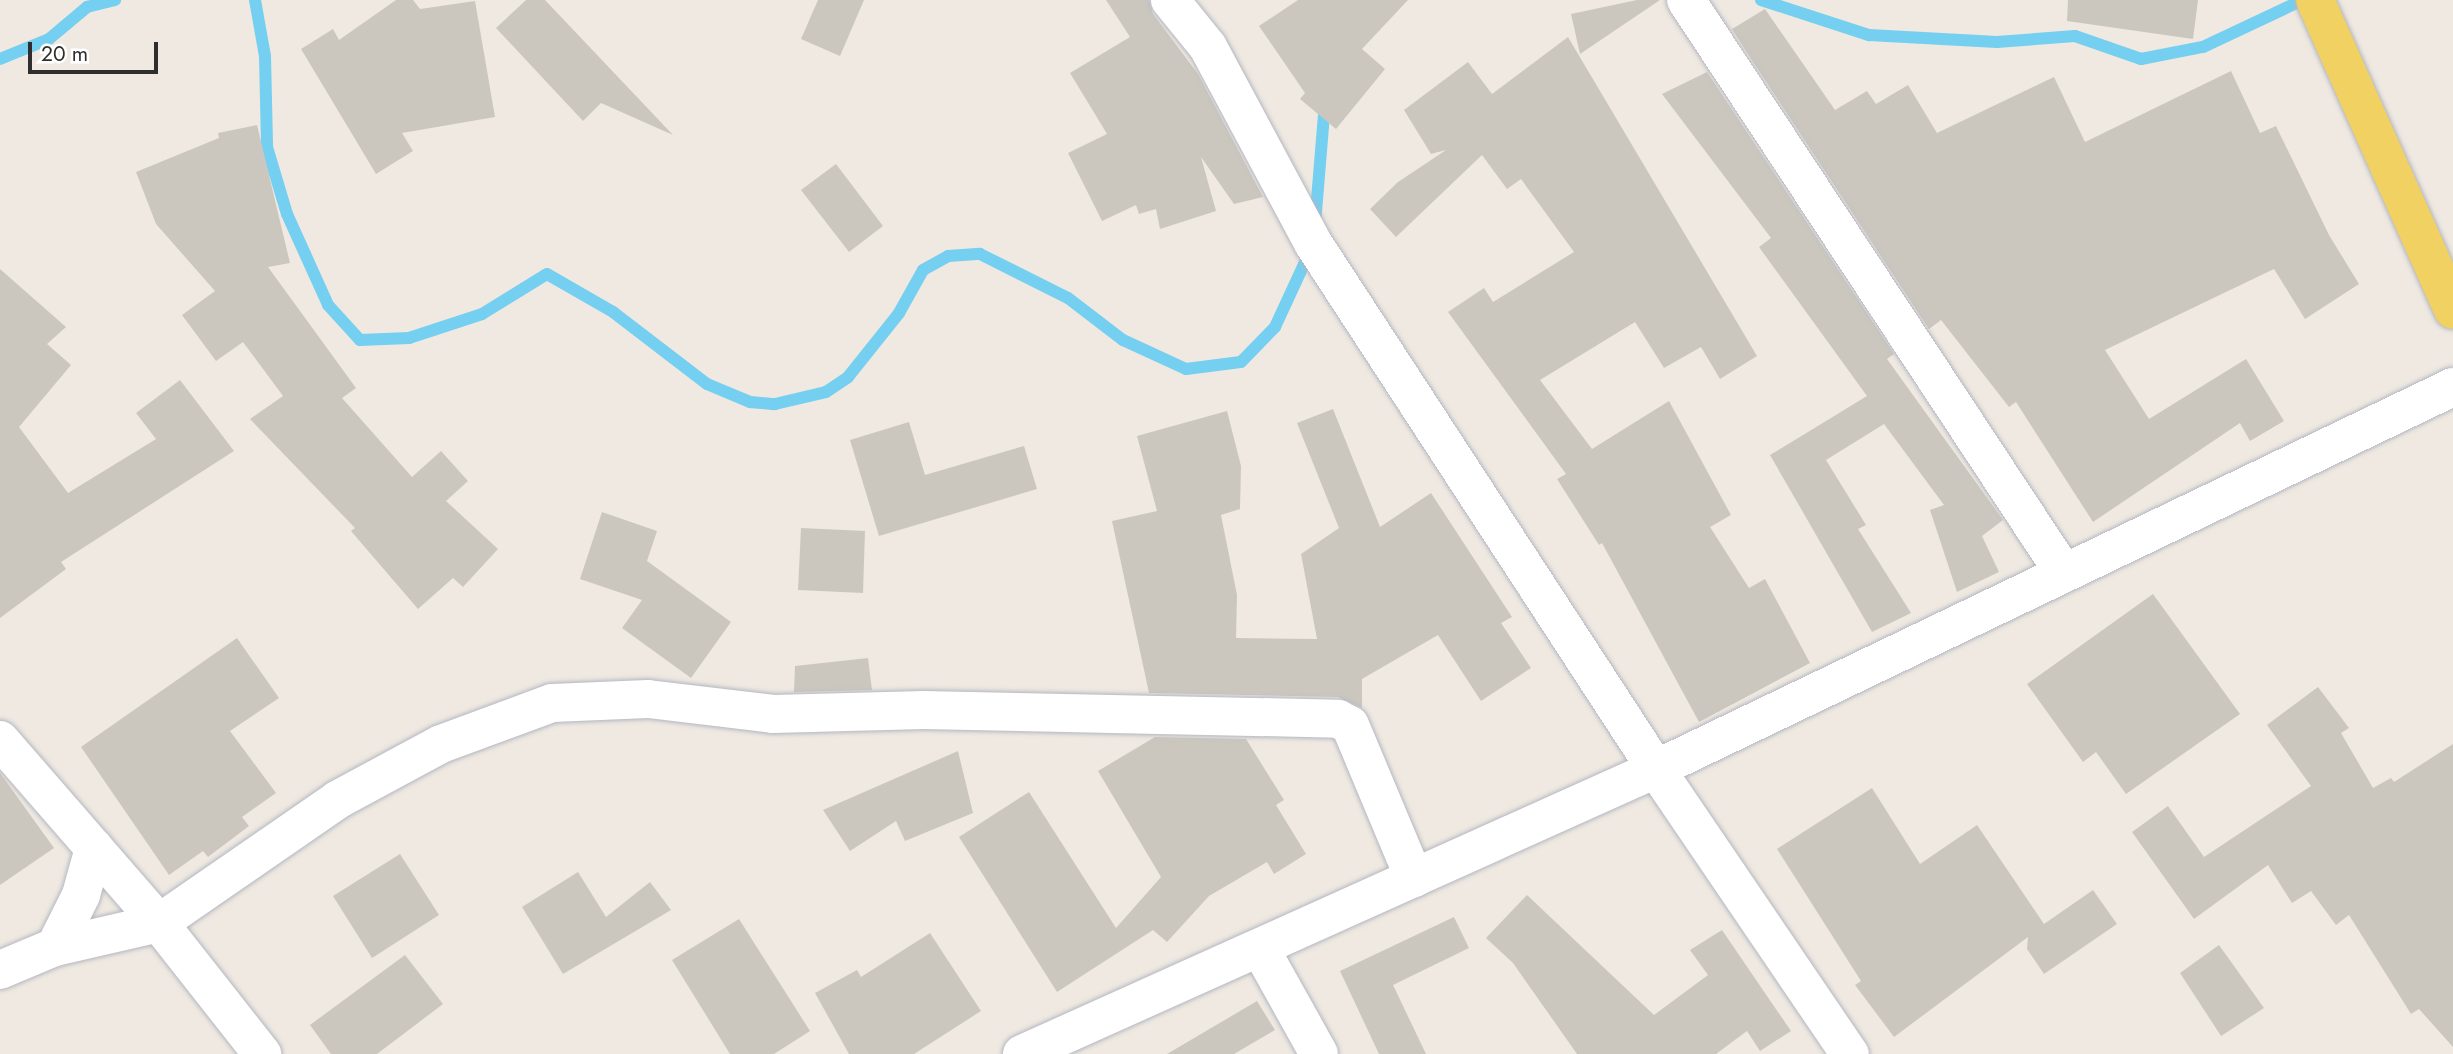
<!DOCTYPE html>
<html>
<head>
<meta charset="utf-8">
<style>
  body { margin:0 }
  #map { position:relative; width:2453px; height:1054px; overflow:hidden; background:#efe9e1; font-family:Jost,sans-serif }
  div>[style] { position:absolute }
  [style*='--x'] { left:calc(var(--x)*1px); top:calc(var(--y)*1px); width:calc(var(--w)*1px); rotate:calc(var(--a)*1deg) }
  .stream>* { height:12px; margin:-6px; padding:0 6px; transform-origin:6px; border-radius:6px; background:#75cff0 }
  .building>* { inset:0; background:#cbc7bf }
  .roads { filter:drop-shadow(0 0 2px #b4b7c1) drop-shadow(0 0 2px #b4b7c1) }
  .minor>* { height:38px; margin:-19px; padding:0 19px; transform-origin:19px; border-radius:19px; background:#fff }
  .major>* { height:38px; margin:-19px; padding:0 19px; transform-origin:19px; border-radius:19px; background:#f2d163 }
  span { translate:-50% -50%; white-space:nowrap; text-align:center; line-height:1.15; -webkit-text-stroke:7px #fff; paint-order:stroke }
  .scale { position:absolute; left:28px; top:42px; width:130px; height:32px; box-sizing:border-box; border:4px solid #2e2e2e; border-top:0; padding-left:9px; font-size:21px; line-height:24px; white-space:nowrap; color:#2e2e2e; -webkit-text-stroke:5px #fff; paint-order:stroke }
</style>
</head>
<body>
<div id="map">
  <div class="stream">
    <div style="--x:255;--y:0;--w:57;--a:79.9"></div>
    <div style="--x:265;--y:56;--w:91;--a:88.7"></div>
    <div style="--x:267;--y:147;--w:70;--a:73.4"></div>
    <div style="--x:287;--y:214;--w:100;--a:65.7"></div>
    <div style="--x:328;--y:305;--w:47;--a:47.6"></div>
    <div style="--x:360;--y:340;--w:49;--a:-2.3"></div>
    <div style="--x:409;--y:338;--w:77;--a:-18.2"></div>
    <div style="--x:482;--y:314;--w:76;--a:-31.6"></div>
    <div style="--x:547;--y:274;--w:76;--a:29.9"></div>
    <div style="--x:613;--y:312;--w:118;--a:37.5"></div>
    <div style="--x:707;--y:384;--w:47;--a:22.7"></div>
    <div style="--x:750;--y:402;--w:25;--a:5"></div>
    <div style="--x:775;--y:404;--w:52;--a:-13.2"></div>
    <div style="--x:826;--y:392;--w:27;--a:-34"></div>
    <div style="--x:848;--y:377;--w:82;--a:-51.4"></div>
    <div style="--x:899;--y:313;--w:49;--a:-60.8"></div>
    <div style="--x:923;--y:270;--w:29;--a:-29"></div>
    <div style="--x:948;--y:256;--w:32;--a:-4"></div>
    <div style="--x:980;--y:254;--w:98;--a:26.6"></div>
    <div style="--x:1068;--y:298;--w:69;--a:37.4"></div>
    <div style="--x:1123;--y:340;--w:69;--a:24.7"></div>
    <div style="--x:1186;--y:369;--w:55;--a:-7.3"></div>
    <div style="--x:1241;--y:362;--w:49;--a:-45.8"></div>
    <div style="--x:1275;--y:327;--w:86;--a:-65.2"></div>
    <div style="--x:1761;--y:0;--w:114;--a:18"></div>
    <div style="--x:1869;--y:35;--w:128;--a:3.1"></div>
    <div style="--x:1997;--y:42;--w:78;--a:-4.4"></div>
    <div style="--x:2075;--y:36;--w:70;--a:19.2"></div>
    <div style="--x:2141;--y:59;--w:63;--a:-11"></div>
    <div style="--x:2203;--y:47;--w:110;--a:-25.2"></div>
    <div style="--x:0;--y:59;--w:53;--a:-22.2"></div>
    <div style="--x:49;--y:39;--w:50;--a:-40.1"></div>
    <div style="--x:87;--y:7;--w:29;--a:-14"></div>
    <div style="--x:1315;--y:224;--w:121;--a:-85.3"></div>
  </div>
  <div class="building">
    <div style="clip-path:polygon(396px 0,413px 0,420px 9px,475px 1px,495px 117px,402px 133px,413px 151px,376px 174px,301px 49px,333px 29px,339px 40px)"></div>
    <div style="clip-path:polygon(526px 0,545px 0,673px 135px,601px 103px,583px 121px,496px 28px)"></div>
    <div style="clip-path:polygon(818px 0,864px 0,840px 56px,801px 39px)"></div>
    <div style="clip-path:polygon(1106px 0,1149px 0,1153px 14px,1198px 74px,1263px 197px,1234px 204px,1201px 157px,1216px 211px,1160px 229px,1156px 209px,1139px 214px,1136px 205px,1102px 221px,1068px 153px,1107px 134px,1070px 73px,1130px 37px)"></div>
    <div style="clip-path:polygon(1298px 0,1408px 0,1362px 49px,1385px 69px,1336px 129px,1300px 99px,1305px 93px,1259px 26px)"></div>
    <div style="clip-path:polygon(1637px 0,1660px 0,1580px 54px,1571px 14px)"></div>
    <div style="clip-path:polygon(2068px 0,2198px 0,2193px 39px,2067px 21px)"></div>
    <div style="clip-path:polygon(1765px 9px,1835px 110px,1867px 91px,1876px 104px,1908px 85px,1937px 133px,2054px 77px,2085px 142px,2231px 71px,2260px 133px,2276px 126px,2329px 235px,2359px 284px,2305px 319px,2274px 269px,2105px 350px,2149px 419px,2246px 359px,2284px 421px,2250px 441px,2240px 423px,2093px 522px,2016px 402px,2009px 407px,1941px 320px,1929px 329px,1744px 48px,1732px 29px)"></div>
    <div style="clip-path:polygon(1568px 37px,1757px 356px,1720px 379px,1701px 347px,1664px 368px,1635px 322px,1540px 380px,1592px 449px,1669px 401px,1731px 515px,1710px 527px,1749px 588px,1765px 579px,1810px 663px,1699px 722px,1602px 543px,1599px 545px,1557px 479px,1566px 474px,1448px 312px,1484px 288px,1493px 302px,1574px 252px,1521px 179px,1507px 189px,1482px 155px,1396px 237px,1370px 209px,1398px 182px,1446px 150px,1431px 154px,1404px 110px,1468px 62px,1492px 94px)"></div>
    <div style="clip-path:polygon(1707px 72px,1894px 354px,1887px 359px,2003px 520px,1982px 536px,1999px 572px,1957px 592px,1930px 510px,1944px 505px,1884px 424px,1826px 460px,1866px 525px,1858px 529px,1911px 613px,1872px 632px,1770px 455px,1867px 396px,1759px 247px,1771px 238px,1662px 94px)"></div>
    <div style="clip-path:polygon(257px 125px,290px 263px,268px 267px,356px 388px,342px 398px,412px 477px,441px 451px,468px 481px,446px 501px,498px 549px,463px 587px,453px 578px,418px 609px,351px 531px,355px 528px,250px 419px,283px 396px,243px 342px,216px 361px,182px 315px,215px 291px,156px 224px,136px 172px,219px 138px,218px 133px)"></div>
    <div style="clip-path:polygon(836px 164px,883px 226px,849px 252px,801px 190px)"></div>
    <div style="clip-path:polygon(0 269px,66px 327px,47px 344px,71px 365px,19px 427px,68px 493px,156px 439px,136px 413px,180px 380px,234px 451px,61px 562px,66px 569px,0 618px)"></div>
    <div style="clip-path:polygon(1333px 409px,1380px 527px,1431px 493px,1512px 617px,1501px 623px,1531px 668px,1481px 701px,1438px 635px,1362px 679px,1362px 708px,1338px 697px,1149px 693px,1112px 521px,1157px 511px,1137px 436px,1227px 411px,1241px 466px,1240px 509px,1221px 515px,1237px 595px,1236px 638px,1317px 639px,1301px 554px,1339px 528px,1297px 423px)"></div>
    <div style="clip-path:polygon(909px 422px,925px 475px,1024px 446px,1037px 489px,879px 536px,850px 440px)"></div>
    <div style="clip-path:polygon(602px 512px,657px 531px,647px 561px,731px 622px,691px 678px,622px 628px,642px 600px,580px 579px)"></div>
    <div style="clip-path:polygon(801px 528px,865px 531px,863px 593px,798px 590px)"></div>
    <div style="clip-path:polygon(2153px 594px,2240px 714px,2126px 794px,2096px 752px,2083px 762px,2027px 684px)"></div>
    <div style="clip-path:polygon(237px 638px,279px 698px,230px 731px,276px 793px,242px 817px,249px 826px,208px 857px,203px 851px,169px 875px,81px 747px)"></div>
    <div style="clip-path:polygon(868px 658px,872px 690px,794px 692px,795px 666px)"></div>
    <div style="clip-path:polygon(2318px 687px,2349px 728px,2341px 733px,2373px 788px,2391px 778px,2394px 782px,2453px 744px,2453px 1047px,2419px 1009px,2411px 1014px,2349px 915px,2336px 925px,2311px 891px,2292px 903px,2268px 865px,2194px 919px,2132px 832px,2168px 806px,2204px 857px,2311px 786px,2267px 725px)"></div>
    <div style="clip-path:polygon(1155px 737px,1246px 739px,1284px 800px,1276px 805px,1306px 854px,1274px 874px,1267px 862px,1209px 896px,1167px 942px,1153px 930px,1057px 992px,959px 837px,1029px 792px,1116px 928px,1161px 877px,1098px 771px)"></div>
    <div style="clip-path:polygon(958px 751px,973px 813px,905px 841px,896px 821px,850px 851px,823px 810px)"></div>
    <div style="clip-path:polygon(0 773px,54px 848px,0 885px)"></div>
    <div style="clip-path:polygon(1872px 788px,1920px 864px,1977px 825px,2044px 924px,2093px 890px,2117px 924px,2044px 974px,2027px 949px,2028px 937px,1894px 1037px,1855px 985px,1861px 981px,1777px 849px)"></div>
    <div style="clip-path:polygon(400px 854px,439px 915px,372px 958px,333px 896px)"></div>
    <div style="clip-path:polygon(578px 872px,606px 917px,650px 882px,671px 910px,563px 974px,522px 907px)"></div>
    <div style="clip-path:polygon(1527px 895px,1654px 1015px,1708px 975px,1690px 950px,1722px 930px,1791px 1031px,1760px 1051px,1747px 1031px,1716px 1054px,1577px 1054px,1513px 963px,1486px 938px)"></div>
    <div style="clip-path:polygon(1454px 917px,1469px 948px,1393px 985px,1426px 1054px,1379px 1054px,1340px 971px)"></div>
    <div style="clip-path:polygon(739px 919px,810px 1031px,774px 1054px,730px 1054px,672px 960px)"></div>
    <div style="clip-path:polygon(930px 933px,981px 1011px,914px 1054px,849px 1054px,815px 993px,857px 970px,861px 977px)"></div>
    <div style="clip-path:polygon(2219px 945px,2264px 1008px,2221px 1036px,2180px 973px)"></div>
    <div style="clip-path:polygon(405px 955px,443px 1004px,377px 1054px,331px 1054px,310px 1025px)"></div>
    <div style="clip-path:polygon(1257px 1001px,1275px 1030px,1234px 1054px,1167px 1054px)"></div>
  </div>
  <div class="roads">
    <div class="minor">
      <div style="--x:1170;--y:0;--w:60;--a:51"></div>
      <div style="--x:1208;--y:47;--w:222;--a:61.8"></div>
      <div style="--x:1313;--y:243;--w:628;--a:56.89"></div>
      <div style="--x:1656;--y:769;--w:345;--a:55.8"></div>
      <div style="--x:1686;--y:0;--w:686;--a:56.59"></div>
      <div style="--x:0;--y:740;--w:242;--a:49"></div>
      <div style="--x:159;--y:923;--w:167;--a:51.8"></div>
      <div style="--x:55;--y:947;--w:58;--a:-63.4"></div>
      <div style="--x:81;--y:895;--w:49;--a:-74.5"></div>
      <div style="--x:1260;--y:948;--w:121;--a:60.9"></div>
      <div style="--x:0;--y:970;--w:60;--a:-22.7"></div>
      <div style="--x:55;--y:947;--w:107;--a:-13"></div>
      <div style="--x:159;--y:923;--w:216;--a:-34.6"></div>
      <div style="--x:337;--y:800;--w:118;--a:-28.3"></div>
      <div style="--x:441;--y:744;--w:118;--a:-20.3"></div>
      <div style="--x:552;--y:703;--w:96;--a:-2.4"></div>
      <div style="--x:648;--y:699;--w:126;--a:6.8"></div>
      <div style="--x:773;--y:714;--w:151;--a:-1.5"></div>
      <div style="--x:924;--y:710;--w:414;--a:1.2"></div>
      <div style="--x:1338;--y:719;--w:13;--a:27"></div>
      <div style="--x:1350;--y:725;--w:166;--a:67.3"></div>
      <div style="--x:1022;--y:1054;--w:695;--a:-24.21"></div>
      <div style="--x:1656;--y:769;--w:884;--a:-25.61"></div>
    </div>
    <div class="major">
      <div style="--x:2315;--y:0;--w:339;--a:66"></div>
    </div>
  </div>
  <div class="scale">20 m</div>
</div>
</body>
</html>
